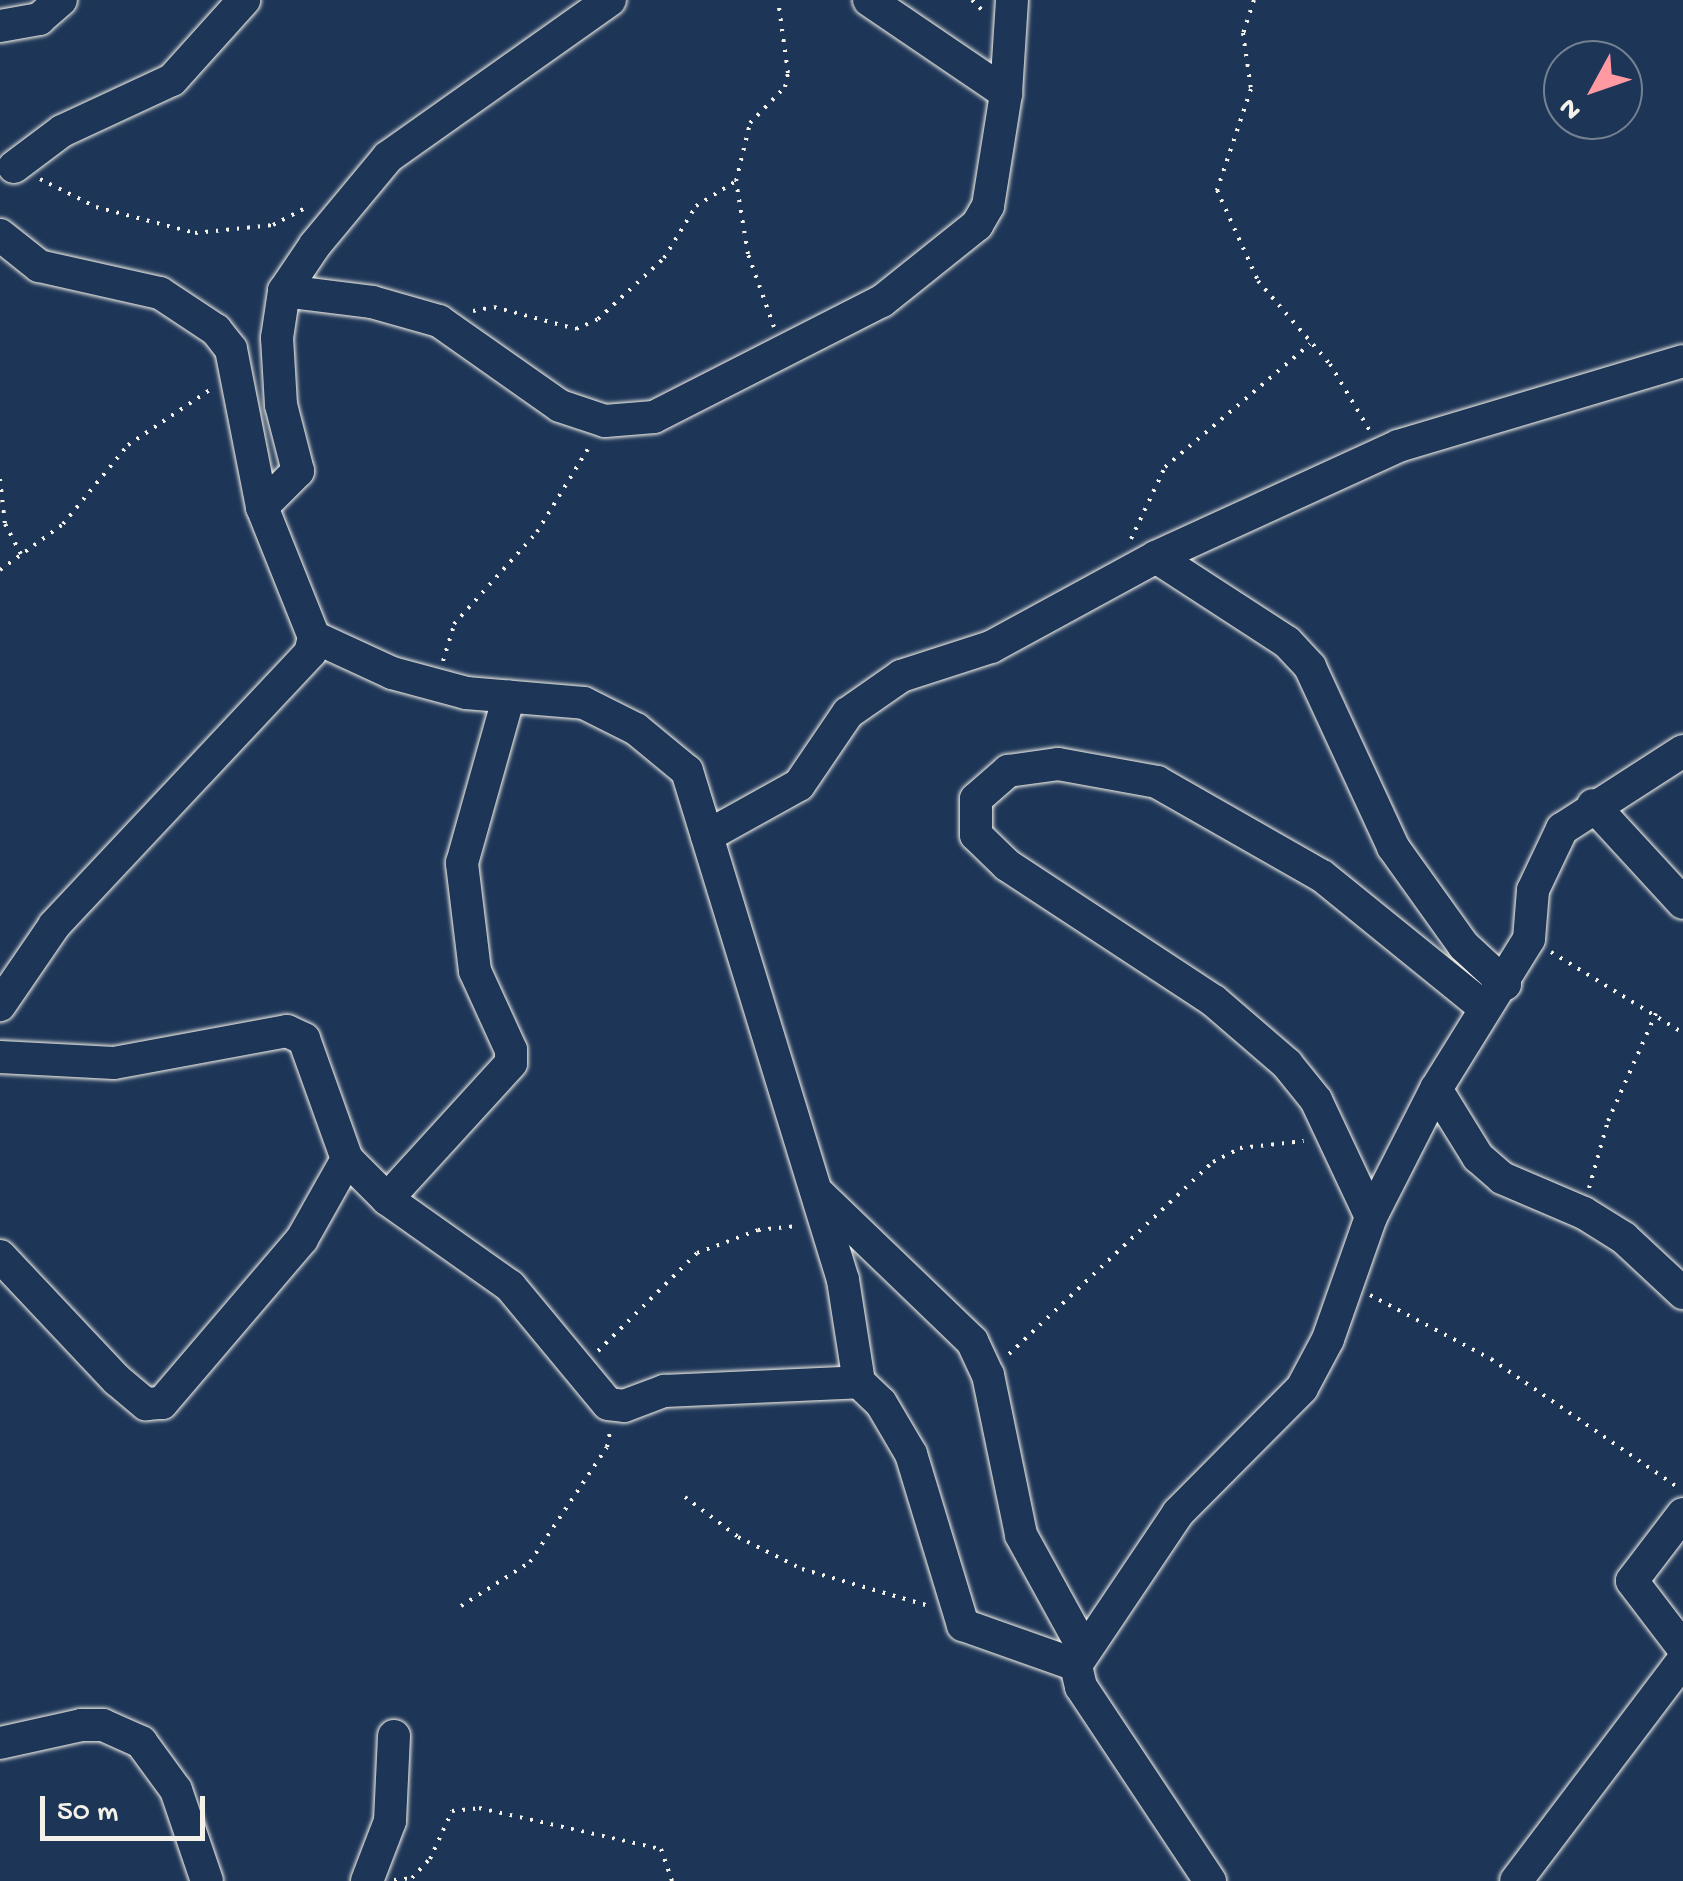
<!DOCTYPE html>
<html>
<head>
<meta charset="utf-8">
<style>
  body { margin:0 }
  #map { position:relative; width:1683px; height:1881px; overflow:hidden; background:#1d3557; font-family:"Gochi Hand",sans-serif }
  div>[style] { position:absolute }
  [style*='--x'] { left:calc(var(--x)*1px); top:calc(var(--y)*1px); width:calc(var(--w)*1px); rotate:calc(var(--a)*1deg) }
  .path>* { height:4px; margin-top:-2px; transform-origin:0; background:repeating-linear-gradient(90deg,#f4f1e8 0 2.5px,transparent 0 10.5px) }
  .roads { filter:drop-shadow(0 0 2px #f4f1e8) drop-shadow(0 0 2px #f4f1e8) }
  .minor>* { height:32px; margin:-16px; padding:0 16px; transform-origin:16px; border-radius:16px; background:#1d3557 }
  span { translate:-50% -50%; white-space:nowrap; text-align:center; line-height:1.15; -webkit-text-stroke:8px #1d3557; paint-order:stroke }
  .north { position:absolute; left:1543px; top:40px; width:100px; height:100px; box-sizing:border-box; background:#1d3557; border:2px solid #738091; border-radius:50%; rotate:230deg; font-size:28px; font-weight:700; line-height:40px; text-align:center; color:#f4f1e8 }
  .north::after { content:''; display:block; margin:auto; width:35px; height:45px; background:#ff9aa2; clip-path:polygon(50% 0,100% 100%,50% 72%,0 100%) }
  .scale { position:absolute; left:40px; top:1796px; width:165px; height:45px; box-sizing:border-box; border:5px solid #f4f1e8; border-top:0; padding-left:12px; font-size:30px; line-height:35px; white-space:nowrap; color:#f4f1e8; -webkit-text-stroke:8px #1d3557; paint-order:stroke }
</style>
</head>
<body>
<div id="map">
  <div class="path">
    <div style="--x:972;--y:0;--w:16;--a:45"></div>
    <div style="--x:1254;--y:0;--w:35;--a:108"></div>
    <div style="--x:1243;--y:33;--w:57;--a:81.9"></div>
    <div style="--x:1251;--y:89;--w:107;--a:108.6"></div>
    <div style="--x:1217;--y:190;--w:100;--a:65.7"></div>
    <div style="--x:1258;--y:281;--w:110;--a:49.1"></div>
    <div style="--x:1330;--y:364;--w:78;--a:59.2"></div>
    <div style="--x:40;--y:179;--w:63;--a:26.6"></div>
    <div style="--x:96;--y:207;--w:102;--a:14.7"></div>
    <div style="--x:195;--y:233;--w:78;--a:-5.9"></div>
    <div style="--x:273;--y:225;--w:41;--a:-27.8"></div>
    <div style="--x:473;--y:311;--w:21;--a:-11"></div>
    <div style="--x:494;--y:307;--w:85;--a:15"></div>
    <div style="--x:576;--y:329;--w:24;--a:-24"></div>
    <div style="--x:598;--y:319;--w:90;--a:-42.7"></div>
    <div style="--x:664;--y:258;--w:61;--a:-58.4"></div>
    <div style="--x:696;--y:206;--w:47;--a:-32"></div>
    <div style="--x:774;--y:327;--w:77;--a:-109.6"></div>
    <div style="--x:748;--y:254;--w:74;--a:-99.3"></div>
    <div style="--x:736;--y:181;--w:60;--a:-76.4"></div>
    <div style="--x:750;--y:123;--w:50;--a:-45.8"></div>
    <div style="--x:785;--y:87;--w:14;--a:-78"></div>
    <div style="--x:788;--y:73;--w:74;--a:-97.8"></div>
    <div style="--x:0;--y:479;--w:45;--a:83.7"></div>
    <div style="--x:5;--y:524;--w:34;--a:62"></div>
    <div style="--x:1131;--y:539;--w:80;--a:-64.7"></div>
    <div style="--x:1165;--y:467;--w:190;--a:-40.3"></div>
    <div style="--x:0;--y:570;--w:78;--a:-36.1"></div>
    <div style="--x:63;--y:524;--w:102;--a:-50.6"></div>
    <div style="--x:128;--y:445;--w:100;--a:-34"></div>
    <div style="--x:443;--y:661;--w:39;--a:-73"></div>
    <div style="--x:454;--y:624;--w:124;--a:-47.9"></div>
    <div style="--x:537;--y:532;--w:103;--a:-58.5"></div>
    <div style="--x:1551;--y:952;--w:155;--a:31.5"></div>
    <div style="--x:1589;--y:1188;--w:70;--a:-74.2"></div>
    <div style="--x:1608;--y:1121;--w:118;--a:-66"></div>
    <div style="--x:1370;--y:1295;--w:137;--a:27.9"></div>
    <div style="--x:1491;--y:1359;--w:228;--a:34.5"></div>
    <div style="--x:598;--y:1351;--w:139;--a:-44.7"></div>
    <div style="--x:697;--y:1253;--w:65;--a:-20.7"></div>
    <div style="--x:758;--y:1230;--w:40;--a:-5.7"></div>
    <div style="--x:1009;--y:1354;--w:280;--a:-43.3"></div>
    <div style="--x:1213;--y:1162;--w:30;--a:-27"></div>
    <div style="--x:1240;--y:1148;--w:64;--a:-6.2"></div>
    <div style="--x:685;--y:1497;--w:66;--a:37"></div>
    <div style="--x:738;--y:1537;--w:72;--a:26.6"></div>
    <div style="--x:802;--y:1569;--w:129;--a:16.2"></div>
    <div style="--x:461;--y:1606;--w:82;--a:-32.5"></div>
    <div style="--x:530;--y:1562;--w:138;--a:-56.2"></div>
    <div style="--x:607;--y:1447;--w:15;--a:-79"></div>
    <div style="--x:394;--y:1880;--w:18;--a:-6"></div>
    <div style="--x:412;--y:1878;--w:26;--a:-47"></div>
    <div style="--x:430;--y:1859;--w:53;--a:-65.4"></div>
    <div style="--x:452;--y:1811;--w:27;--a:-6"></div>
    <div style="--x:479;--y:1808;--w:187;--a:12.7"></div>
    <div style="--x:661;--y:1849;--w:34;--a:71"></div>
  </div>
  <div class="roads">
    <div class="minor">
      <div style="--x:869;--y:0;--w:166;--a:34.2"></div>
      <div style="--x:0;--y:26;--w:40;--a:-10"></div>
      <div style="--x:39;--y:19;--w:29;--a:-41"></div>
      <div style="--x:14;--y:167;--w:60;--a:-36.9"></div>
      <div style="--x:62;--y:131;--w:121;--a:-24.9"></div>
      <div style="--x:172;--y:80;--w:108;--a:-48"></div>
      <div style="--x:0;--y:235;--w:50;--a:38.5"></div>
      <div style="--x:39;--y:266;--w:124;--a:12.6"></div>
      <div style="--x:160;--y:293;--w:67;--a:33.5"></div>
      <div style="--x:216;--y:330;--w:24;--a:52"></div>
      <div style="--x:231;--y:349;--w:161;--a:78.9"></div>
      <div style="--x:262;--y:507;--w:140;--a:68.2"></div>
      <div style="--x:314;--y:637;--w:16;--a:104"></div>
      <div style="--x:310;--y:653;--w:374;--a:133.2"></div>
      <div style="--x:54;--y:926;--w:96;--a:124.4"></div>
      <div style="--x:284;--y:291;--w:89;--a:7.1"></div>
      <div style="--x:372;--y:302;--w:70;--a:15.8"></div>
      <div style="--x:439;--y:321;--w:148;--a:35.1"></div>
      <div style="--x:560;--y:406;--w:47;--a:18.4"></div>
      <div style="--x:605;--y:421;--w:49;--a:-4.7"></div>
      <div style="--x:654;--y:417;--w:256;--a:-27"></div>
      <div style="--x:882;--y:301;--w:122;--a:-38.7"></div>
      <div style="--x:977;--y:225;--w:22;--a:-60"></div>
      <div style="--x:988;--y:206;--w:114;--a:-80.9"></div>
      <div style="--x:1006;--y:93;--w:93;--a:-86.3"></div>
      <div style="--x:262;--y:507;--w:51;--a:-45"></div>
      <div style="--x:298;--y:471;--w:68;--a:-104.4"></div>
      <div style="--x:281;--y:405;--w:67;--a:-93.4"></div>
      <div style="--x:277;--y:338;--w:48;--a:-81.5"></div>
      <div style="--x:284;--y:291;--w:55;--a:-56"></div>
      <div style="--x:315;--y:245;--w:114;--a:-50.3"></div>
      <div style="--x:388;--y:157;--w:272;--a:-35.3"></div>
      <div style="--x:1156;--y:557;--w:156;--a:33"></div>
      <div style="--x:1287;--y:642;--w:34;--a:47"></div>
      <div style="--x:1310;--y:667;--w:198;--a:65.2"></div>
      <div style="--x:1393;--y:847;--w:122;--a:54.4"></div>
      <div style="--x:1464;--y:946;--w:56;--a:42.8"></div>
      <div style="--x:314;--y:637;--w:86;--a:24.8"></div>
      <div style="--x:392;--y:673;--w:77;--a:15.1"></div>
      <div style="--x:466;--y:693;--w:118;--a:4.8"></div>
      <div style="--x:584;--y:703;--w:58;--a:26.6"></div>
      <div style="--x:636;--y:729;--w:66;--a:39.5"></div>
      <div style="--x:687;--y:771;--w:532;--a:72.96"></div>
      <div style="--x:843;--y:1280;--w:103;--a:81.1"></div>
      <div style="--x:1593;--y:805;--w:133;--a:47.4"></div>
      <div style="--x:707;--y:836;--w:105;--a:-29"></div>
      <div style="--x:799;--y:785;--w:87;--a:-55.8"></div>
      <div style="--x:848;--y:713;--w:65;--a:-34.9"></div>
      <div style="--x:901;--y:676;--w:95;--a:-17.9"></div>
      <div style="--x:991;--y:647;--w:188;--a:-28.6"></div>
      <div style="--x:1156;--y:557;--w:266;--a:-24.6"></div>
      <div style="--x:1398;--y:446;--w:297;--a:-16.6"></div>
      <div style="--x:0;--y:1057;--w:114;--a:3"></div>
      <div style="--x:114;--y:1063;--w:176;--a:-10.5"></div>
      <div style="--x:287;--y:1031;--w:19;--a:25"></div>
      <div style="--x:304;--y:1039;--w:127;--a:70.3"></div>
      <div style="--x:347;--y:1159;--w:57;--a:45"></div>
      <div style="--x:387;--y:1199;--w:151;--a:35.3"></div>
      <div style="--x:510;--y:1286;--w:153;--a:50.3"></div>
      <div style="--x:608;--y:1404;--w:16;--a:7"></div>
      <div style="--x:624;--y:1406;--w:43;--a:-20.6"></div>
      <div style="--x:664;--y:1391;--w:195;--a:-2.6"></div>
      <div style="--x:859;--y:1382;--w:30;--a:44"></div>
      <div style="--x:881;--y:1403;--w:59;--a:59.5"></div>
      <div style="--x:911;--y:1454;--w:179;--a:73.1"></div>
      <div style="--x:963;--y:1625;--w:120;--a:19.5"></div>
      <div style="--x:1436;--y:1089;--w:80;--a:58.3"></div>
      <div style="--x:1478;--y:1157;--w:32;--a:41"></div>
      <div style="--x:1502;--y:1178;--w:89;--a:23.1"></div>
      <div style="--x:1584;--y:1213;--w:47;--a:32"></div>
      <div style="--x:1624;--y:1238;--w:81;--a:43"></div>
      <div style="--x:818;--y:1193;--w:214;--a:43.9"></div>
      <div style="--x:972;--y:1341;--w:38;--a:65"></div>
      <div style="--x:988;--y:1375;--w:163;--a:78.3"></div>
      <div style="--x:1021;--y:1535;--w:129;--a:61.2"></div>
      <div style="--x:387;--y:1199;--w:184;--a:-47.6"></div>
      <div style="--x:511;--y:1063;--w:13;--a:-90"></div>
      <div style="--x:511;--y:1050;--w:87;--a:-114.5"></div>
      <div style="--x:475;--y:971;--w:109;--a:-96.9"></div>
      <div style="--x:462;--y:863;--w:173;--a:-74.3"></div>
      <div style="--x:1371;--y:1217;--w:129;--a:-115.2"></div>
      <div style="--x:1316;--y:1100;--w:46;--a:-128.9"></div>
      <div style="--x:1287;--y:1064;--w:96;--a:-139.2"></div>
      <div style="--x:1214;--y:1001;--w:248;--a:-146.7"></div>
      <div style="--x:1007;--y:865;--w:43;--a:-135.9"></div>
      <div style="--x:976;--y:835;--w:36;--a:-90"></div>
      <div style="--x:976;--y:799;--w:43;--a:-41.2"></div>
      <div style="--x:1008;--y:771;--w:50;--a:-8"></div>
      <div style="--x:1058;--y:764;--w:101;--a:10.3"></div>
      <div style="--x:1157;--y:782;--w:190;--a:29.7"></div>
      <div style="--x:1322;--y:876;--w:210;--a:39"></div>
      <div style="--x:0;--y:1256;--w:170;--a:46.7"></div>
      <div style="--x:117;--y:1380;--w:38;--a:40"></div>
      <div style="--x:146;--y:1404;--w:16;--a:-4"></div>
      <div style="--x:162;--y:1403;--w:216;--a:-49.5"></div>
      <div style="--x:302;--y:1239;--w:92;--a:-60.6"></div>
      <div style="--x:1683;--y:1514;--w:84;--a:127.3"></div>
      <div style="--x:1632;--y:1581;--w:84;--a:52.7"></div>
      <div style="--x:0;--y:1743;--w:83;--a:-12.5"></div>
      <div style="--x:81;--y:1725;--w:22;--a:0"></div>
      <div style="--x:103;--y:1725;--w:42;--a:24.1"></div>
      <div style="--x:141;--y:1742;--w:59;--a:53.9"></div>
      <div style="--x:176;--y:1790;--w:96;--a:71.2"></div>
      <div style="--x:367;--y:1881;--w:64;--a:-69"></div>
      <div style="--x:390;--y:1821;--w:85;--a:-87.3"></div>
      <div style="--x:1210;--y:1881;--w:233;--a:-123.6"></div>
      <div style="--x:1081;--y:1687;--w:23;--a:-103"></div>
      <div style="--x:1076;--y:1665;--w:183;--a:-56.1"></div>
      <div style="--x:1178;--y:1513;--w:176;--a:-45.2"></div>
      <div style="--x:1302;--y:1388;--w:55;--a:-62"></div>
      <div style="--x:1328;--y:1339;--w:129;--a:-70.6"></div>
      <div style="--x:1371;--y:1217;--w:144;--a:-63.1"></div>
      <div style="--x:1436;--y:1089;--w:176;--a:-58.2"></div>
      <div style="--x:1529;--y:939;--w:49;--a:-85.3"></div>
      <div style="--x:1533;--y:890;--w:68;--a:-64.6"></div>
      <div style="--x:1562;--y:829;--w:144;--a:-32.8"></div>
      <div style="--x:1516;--y:1881;--w:277;--a:-52.9"></div>
    </div>
  </div>
  <div class="north">N</div>
  <div class="scale">50 m</div>
</div>
</body>
</html>
